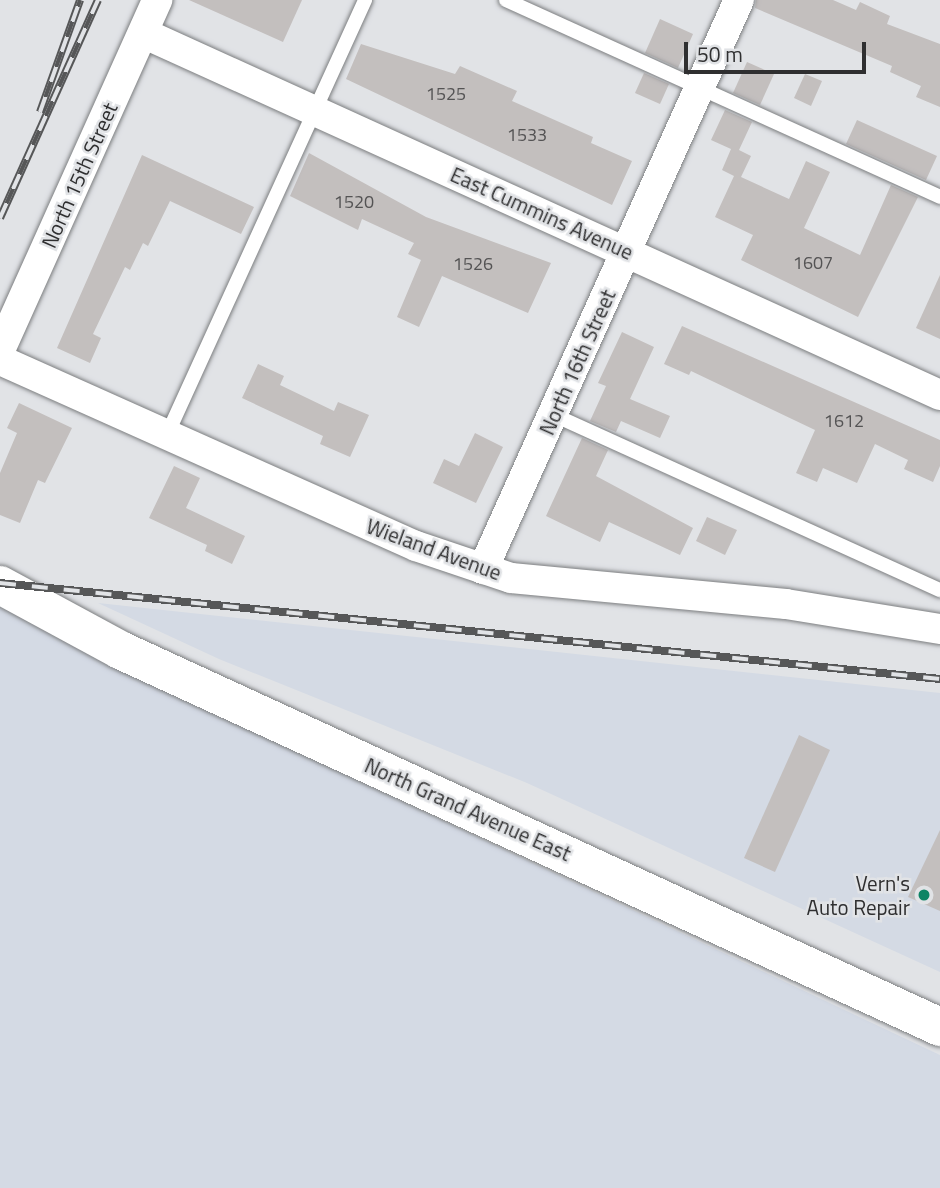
<!DOCTYPE html>
<html>
<head>
<meta charset="utf-8">
<style>
  body { margin:0 }
  #map { position:relative; width:940px; height:1188px; overflow:hidden; background:#e1e3e6; font-family:"Titillium Web",sans-serif }
  div>[style] { position:absolute }
  [style*='--x'] { left:calc(var(--x)*1px); top:calc(var(--y)*1px); width:calc(var(--w)*1px); rotate:calc(var(--a)*1deg) }
  .built>* { inset:0; background:#d4dae4 }
  .building>* { inset:0; background:#c3bfbe }
  .roads { filter:drop-shadow(0 0 2px #7c7e80) drop-shadow(0 0 2px #7c7e80) }
  .lane>* { height:14px; margin:-7px; padding:0 7px; transform-origin:7px; border-radius:7px; background:#fff }
  .street>* { height:30px; margin:-15px; padding:0 15px; transform-origin:15px; border-radius:15px; background:#fff }
  .secondary>* { height:38px; margin:-19px; padding:0 19px; transform-origin:19px; border-radius:19px; background:#fff }
  .rail>* { height:8px; margin-top:-4px; transform-origin:0; background:repeating-linear-gradient(90deg,#e1e3e6 0 16px,#565758 0 32px); box-sizing:border-box; border-block:2px solid #565758 }
  .dots>* { width:19px; height:19px; translate:-50% -50%; box-sizing:border-box; border:4px solid #e1e3e6; border-radius:50% }
  span { translate:-50% -50%; white-space:nowrap; text-align:center; line-height:1.15; -webkit-text-stroke:5px #e1e3e6; paint-order:stroke }
  .number-label { font-size:18px; color:#545354 }
  .number-label span { -webkit-text-stroke-width:0 }
  .street-label { font-size:21px; color:#2f2f30 }
  .poi-label { font-size:21px; color:#2f2f30 }
  .right { translate:-100% -50%; text-align:right }
  .scale { position:absolute; left:684px; top:42px; width:182px; height:32px; box-sizing:border-box; border:4px solid #2f2f30; border-top:0; padding-left:9px; font-size:21px; line-height:24px; white-space:nowrap; color:#2f2f30; -webkit-text-stroke:5px #e1e3e6; paint-order:stroke }
</style>
</head>
<body>
<div id="map">
  <div class="built">
    <div style="clip-path:polygon(0 601px,115px 666px,940px 1055px,940px 1188px,0 1188px)"></div>
    <div style="clip-path:polygon(98px 603px,940px 693px,940px 972px,527px 783px,219px 659px)"></div>
  </div>
  <div class="building">
    <div style="clip-path:polygon(189px 0,302px 0,283px 42px)"></div>
    <div style="clip-path:polygon(756px 0,833px 0,856px 10px,860px 2px,890px 16px,887px 24px,940px 44px,940px 107px,916px 97px,921px 86px,890px 72px,892px 66px,755px 8px)"></div>
    <div style="clip-path:polygon(660px 19px,693px 34px,678px 68px,645px 53px)"></div>
    <div style="clip-path:polygon(361px 44px,455px 74px,460px 66px,517px 91px,512px 101px,593px 137px,591px 143px,632px 161px,612px 205px,346px 79px)"></div>
    <div style="clip-path:polygon(747px 62px,774px 74px,760px 105px,733px 93px)"></div>
    <div style="clip-path:polygon(644px 73px,669px 84px,660px 104px,635px 93px)"></div>
    <div style="clip-path:polygon(805px 74px,822px 81px,811px 106px,794px 98px)"></div>
    <div style="clip-path:polygon(725px 110px,752px 122px,739px 150px,751px 156px,741px 177px,789px 199px,806px 161px,830px 172px,804px 228px,860px 255px,891px 185px,918px 197px,858px 317px,741px 260px,753px 235px,715px 217px,734px 176px,722px 170px,731px 149px,711px 140px)"></div>
    <div style="clip-path:polygon(857px 120px,937px 156px,926px 180px,846px 144px)"></div>
    <div style="clip-path:polygon(309px 153px,426px 217px,551px 263px,528px 313px,442px 276px,419px 327px,397px 317px,421px 260px,408px 254px,414px 243px,362px 219px,358px 230px,290px 196px)"></div>
    <div style="clip-path:polygon(142px 155px,254px 207px,241px 234px,170px 201px,148px 246px,143px 243px,130px 270px,125px 267px,93px 334px,101px 338px,90px 363px,57px 348px)"></div>
    <div style="clip-path:polygon(940px 275px,940px 339px,916px 328px)"></div>
    <div style="clip-path:polygon(682px 326px,940px 440px,940px 466px,933px 482px,904px 469px,908px 460px,875px 444px,857px 483px,823px 468px,817px 482px,796px 473px,815px 430px,691px 371px,689px 375px,664px 364px)"></div>
    <div style="clip-path:polygon(622px 332px,654px 347px,630px 399px,670px 416px,660px 438px,621px 421px,616px 432px,590px 421px,606px 386px,598px 383px)"></div>
    <div style="clip-path:polygon(258px 364px,284px 376px,280px 385px,334px 411px,338px 402px,369px 415px,350px 457px,320px 444px,323px 436px,242px 398px)"></div>
    <div style="clip-path:polygon(19px 403px,72px 428px,45px 483px,38px 480px,20px 523px,0 515px,0 473px,17px 433px,7px 428px)"></div>
    <div style="clip-path:polygon(475px 433px,503px 447px,476px 503px,433px 483px,444px 459px,459px 466px)"></div>
    <div style="clip-path:polygon(582px 438px,608px 450px,596px 476px,693px 528px,680px 555px,609px 522px,600px 542px,546px 516px)"></div>
    <div style="clip-path:polygon(174px 466px,200px 478px,186px 508px,245px 536px,232px 564px,205px 551px,207px 545px,149px 518px)"></div>
    <div style="clip-path:polygon(707px 517px,737px 530px,725px 555px,696px 541px)"></div>
    <div style="clip-path:polygon(799px 735px,830px 750px,775px 872px,744px 858px)"></div>
    <div style="clip-path:polygon(940px 830px,940px 911px,908px 897px)"></div>
  </div>
  <div class="roads">
    <div class="lane">
      <div style="--x:506;--y:0;--w:477;--a:24.4"></div>
      <div style="--x:554;--y:415;--w:424;--a:24.4"></div>
      <div style="--x:166;--y:437;--w:480;--a:-65.5"></div>
    </div>
    <div class="street">
      <div style="--x:143;--y:33;--w:875;--a:24.43"></div>
      <div style="--x:0;--y:350;--w:384;--a:-65.8"></div>
      <div style="--x:0;--y:360;--w:456;--a:24.1"></div>
      <div style="--x:416;--y:546;--w:100;--a:18.6"></div>
      <div style="--x:511;--y:578;--w:276;--a:5.4"></div>
      <div style="--x:786;--y:604;--w:156;--a:9.2"></div>
      <div style="--x:483;--y:569;--w:624;--a:-65.78"></div>
    </div>
    <div class="secondary">
      <div style="--x:0;--y:585;--w:136;--a:28.4"></div>
      <div style="--x:120;--y:650;--w:903;--a:24.69"></div>
    </div>
  </div>
  <div class="rail">
    <div style="--x:40;--y:112;--w:119;--a:-70.3"></div>
    <div style="--x:0;--y:218;--w:239;--a:-65.8"></div>
    <div style="--x:0;--y:583;--w:945;--a:5.83"></div>
  </div>
  <div class="dots">
    <div style="left:924px;top:895px;background:#0d8464"></div>
  </div>
  <div class="number-label">
    <span style="left:446px;top:94px">1525</span>
    <span style="left:527px;top:135px">1533</span>
    <span style="left:354px;top:202px">1520</span>
    <span style="left:813px;top:263px">1607</span>
    <span style="left:473px;top:264px">1526</span>
    <span style="left:844px;top:421px">1612</span>
  </div>
  <div class="street-label">
    <span style="left:79px;top:175px;rotate:-66deg">North 15th Street</span>
    <span style="left:542px;top:213px;rotate:24deg">East Cummins Avenue</span>
    <span style="left:577px;top:362px;rotate:-66deg">North 16th Street</span>
    <span style="left:434px;top:549px;rotate:20deg">Wieland Avenue</span>
    <span style="left:468px;top:809px;rotate:24deg">North Grand Avenue East</span>
  </div>
  <div class="poi-label">
    <span class="right" style="left:910px;top:895px">Vern's<br>Auto Repair</span>
  </div>
  <div class="scale">50 m</div>
</div>
</body>
</html>
